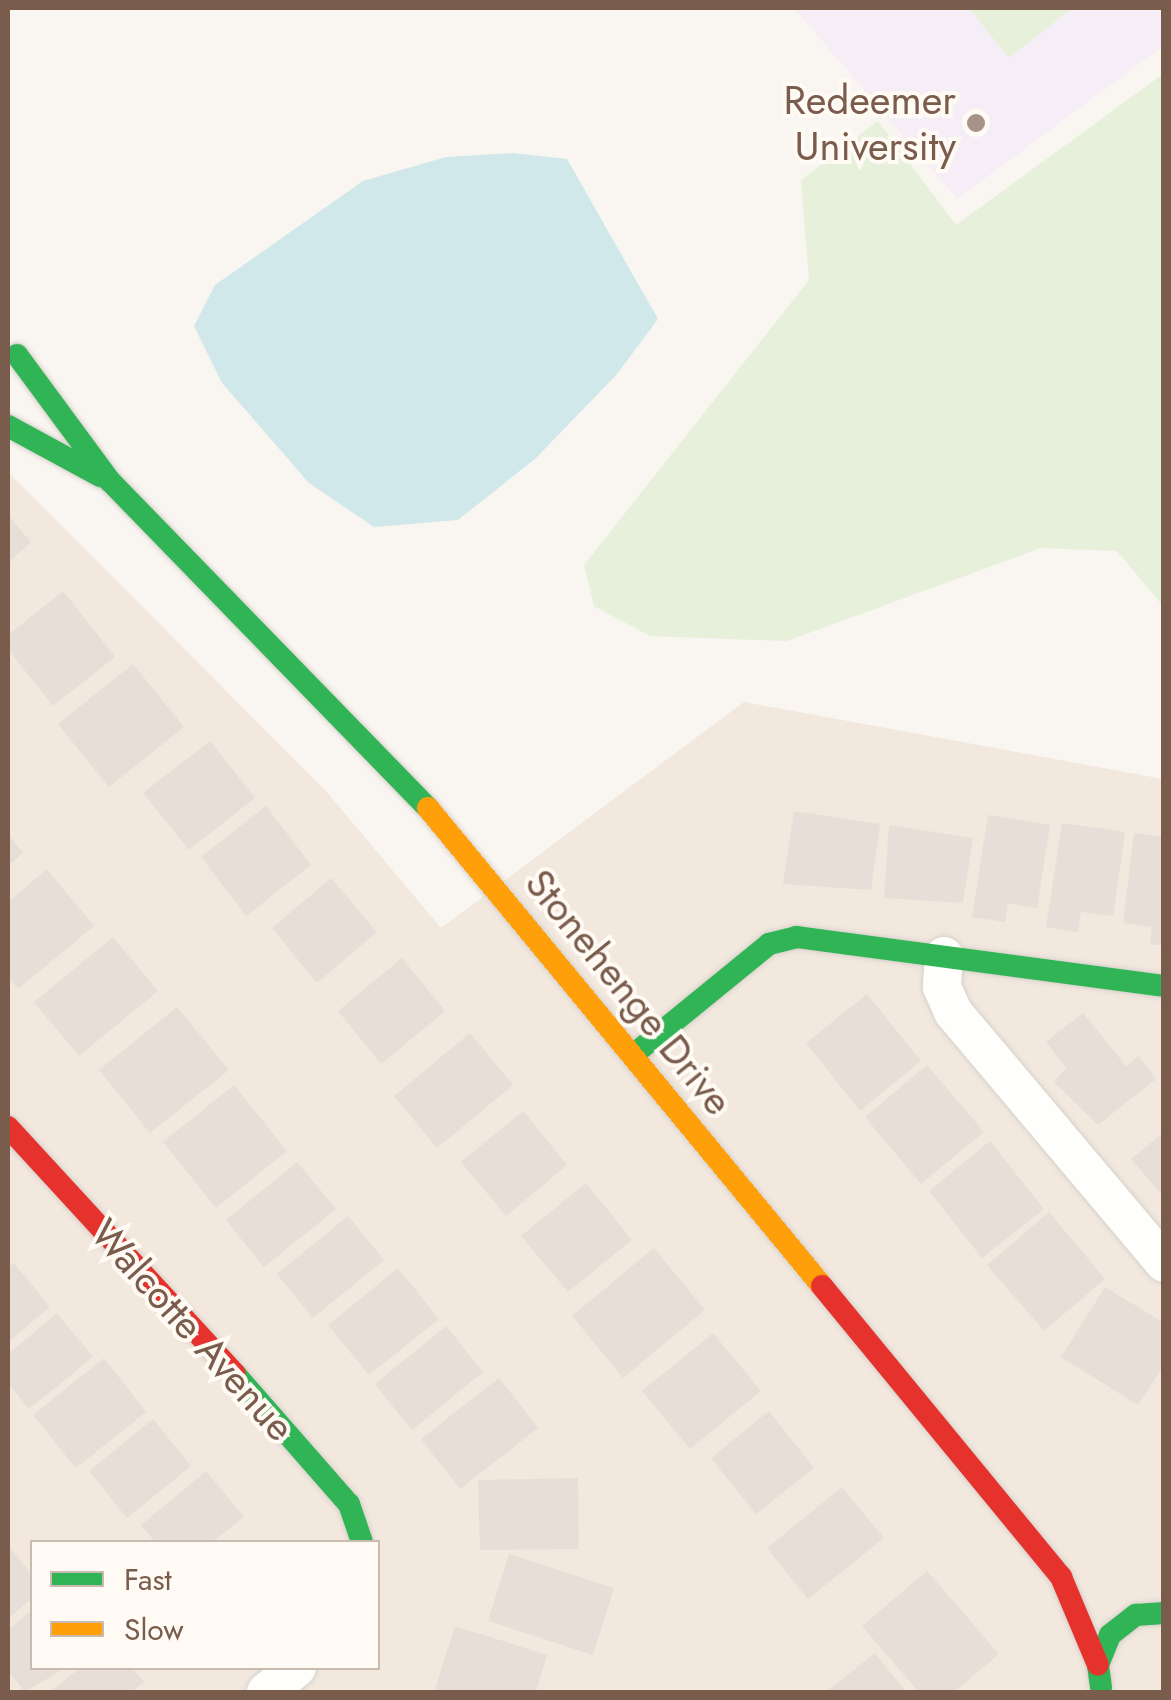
<!DOCTYPE html>
<html>
<head>
<meta charset="utf-8">
<style>
  body { margin:0 }
  #map { position:relative; width:1171px; height:1700px; overflow:hidden; background:#f9f5f0; font-family:Jost,sans-serif }
  div>[style] { position:absolute }
  [style*='--x'] { left:calc(var(--x)*1px); top:calc(var(--y)*1px); width:calc(var(--w)*1px); rotate:calc(var(--a)*1deg) }
  .residential>* { inset:0; background:#f2e8de }
  .education>* { inset:0; background:#f6eef6 }
  .green>* { inset:0; background:#e7f0db }
  .water>* { inset:0; background:#d0e8ea }
  .building>* { inset:0; background:#e6ded7 }
  .roads { filter:drop-shadow(0 0 2px #d7d1cb) drop-shadow(0 0 2px #d7d1cb) }
  .street>* { height:38px; margin:-19px; padding:0 19px; transform-origin:19px; border-radius:19px; background:#fefefd }
  .fast>* { height:22px; margin:-11px; padding:0 11px; transform-origin:11px; border-radius:11px; background:#30b455 }
  .slow>* { height:22px; margin:-11px; padding:0 11px; transform-origin:11px; border-radius:11px; background:#ff9f0a }
  .jam>* { height:22px; margin:-11px; padding:0 11px; transform-origin:11px; border-radius:11px; background:#e5322d }
  .dots>* { width:28px; height:28px; translate:-50% -50%; box-sizing:border-box; border:5px solid #fffaf3; border-radius:50% }
  span { translate:-50% -50%; white-space:nowrap; text-align:center; line-height:1.15; -webkit-text-stroke:8px #fffaf3; paint-order:stroke }
  .poi-label { font-size:40px; color:#7a5c4d }
  .right { translate:-100% -50%; text-align:right }
  .street-label { font-size:40px; color:#7a5c4d }
  .frame { position:absolute; inset:0; border:10px solid #7a5c4d; pointer-events:none }
  .legend { position:absolute; left:30px; top:1540px; width:350px; height:130px; box-sizing:border-box; background:#fffaf3; border:2px solid #cabbb1; margin:0; padding:12px 18px; list-style:none; font-size:30px; color:#7a5c4d }
  .legend li { display:flex; align-items:center; gap:20px; height:50px }
  .legend b { width:50px; border:2px solid #cabbb1 }
</style>
</head>
<body>
<div id="map">
  <div class="residential">
    <div style="clip-path:polygon(evenodd,8px 472px,326px 791px,441px 928px,744px 702px,1163px 779px,1163px 1692px,8px 1692px,8px 472px,32px 1542px,378px 1542px,378px 1668px,32px 1668px,32px 1542px)"></div>
  </div>
  <div class="education">
    <div style="clip-path:polygon(794px 8px,1163px 8px,1163px 46px,957px 199px)"></div>
  </div>
  <div class="green">
    <div style="clip-path:polygon(969px 8px,1072px 8px,1009px 58px)"></div>
    <div style="clip-path:polygon(1163px 74px,1163px 606px,1117px 551px,1041px 548px,787px 641px,650px 636px,594px 606px,584px 565px,809px 280px,801px 180px,878px 121px,956px 225px)"></div>
  </div>
  <div class="water">
    <div style="clip-path:polygon(513px 153px,567px 159px,658px 319px,617px 374px,536px 458px,458px 520px,374px 527px,309px 483px,222px 383px,194px 326px,215px 285px,363px 181px,446px 157px)"></div>
  </div>
  <div class="building">
    <div style="clip-path:polygon(8px 515px,31px 542px,8px 563px)"></div>
    <div style="clip-path:polygon(63px 591px,115px 657px,53px 706px,8px 649px,8px 635px)"></div>
    <div style="clip-path:polygon(133px 664px,184px 727px,109px 787px,58px 724px)"></div>
    <div style="clip-path:polygon(210px 741px,255px 798px,189px 850px,143px 793px)"></div>
    <div style="clip-path:polygon(266px 806px,311px 865px,246px 916px,201px 857px)"></div>
    <div style="clip-path:polygon(794px 811px,880px 824px,871px 890px,783px 884px)"></div>
    <div style="clip-path:polygon(988px 815px,1050px 825px,1037px 908px,1008px 903px,1005px 922px,972px 917px)"></div>
    <div style="clip-path:polygon(1062px 823px,1125px 832px,1113px 916px,1081px 912px,1078px 932px,1046px 927px)"></div>
    <div style="clip-path:polygon(889px 825px,973px 838px,963px 903px,884px 898px)"></div>
    <div style="clip-path:polygon(1134px 833px,1164px 837px,1164px 946px,1150px 944px,1152px 927px,1123px 923px)"></div>
    <div style="clip-path:polygon(8px 834px,23px 853px,8px 866px)"></div>
    <div style="clip-path:polygon(47px 869px,94px 926px,18px 989px,8px 976px,8px 902px)"></div>
    <div style="clip-path:polygon(331px 878px,377px 932px,317px 983px,272px 928px)"></div>
    <div style="clip-path:polygon(113px 937px,158px 991px,79px 1056px,34px 1002px)"></div>
    <div style="clip-path:polygon(402px 958px,445px 1011px,381px 1064px,338px 1011px)"></div>
    <div style="clip-path:polygon(867px 994px,921px 1061px,860px 1111px,806px 1043px)"></div>
    <div style="clip-path:polygon(177px 1007px,229px 1070px,150px 1133px,99px 1070px)"></div>
    <div style="clip-path:polygon(1083px 1013px,1126px 1066px,1139px 1056px,1156px 1079px,1098px 1125px,1054px 1082px,1066px 1068px,1046px 1042px)"></div>
    <div style="clip-path:polygon(470px 1033px,513px 1085px,437px 1148px,394px 1096px)"></div>
    <div style="clip-path:polygon(927px 1065px,984px 1132px,921px 1184px,865px 1117px)"></div>
    <div style="clip-path:polygon(234px 1085px,287px 1151px,216px 1208px,163px 1142px)"></div>
    <div style="clip-path:polygon(523px 1111px,567px 1165px,506px 1216px,461px 1162px)"></div>
    <div style="clip-path:polygon(1164px 1132px,1164px 1197px,1131px 1159px)"></div>
    <div style="clip-path:polygon(990px 1141px,1044px 1209px,982px 1258px,929px 1191px)"></div>
    <div style="clip-path:polygon(297px 1162px,336px 1209px,264px 1267px,226px 1220px)"></div>
    <div style="clip-path:polygon(586px 1183px,632px 1240px,568px 1292px,521px 1236px)"></div>
    <div style="clip-path:polygon(1049px 1212px,1105px 1279px,1044px 1331px,987px 1265px)"></div>
    <div style="clip-path:polygon(348px 1216px,384px 1260px,313px 1318px,277px 1274px)"></div>
    <div style="clip-path:polygon(654px 1248px,705px 1310px,623px 1378px,572px 1316px)"></div>
    <div style="clip-path:polygon(14px 1263px,50px 1307px,8px 1342px,8px 1268px)"></div>
    <div style="clip-path:polygon(398px 1268px,439px 1319px,369px 1375px,328px 1325px)"></div>
    <div style="clip-path:polygon(1105px 1287px,1164px 1323px,1164px 1365px,1138px 1405px,1061px 1357px)"></div>
    <div style="clip-path:polygon(57px 1313px,93px 1357px,29px 1409px,8px 1383px,8px 1354px)"></div>
    <div style="clip-path:polygon(446px 1326px,483px 1372px,412px 1430px,375px 1384px)"></div>
    <div style="clip-path:polygon(713px 1333px,761px 1391px,690px 1449px,642px 1391px)"></div>
    <div style="clip-path:polygon(104px 1358px,146px 1412px,76px 1468px,33px 1415px)"></div>
    <div style="clip-path:polygon(499px 1378px,538px 1428px,460px 1489px,421px 1439px)"></div>
    <div style="clip-path:polygon(769px 1411px,814px 1468px,756px 1514px,711px 1458px)"></div>
    <div style="clip-path:polygon(153px 1419px,191px 1466px,127px 1518px,89px 1471px)"></div>
    <div style="clip-path:polygon(206px 1471px,244px 1517px,212px 1542px,155px 1542px,141px 1525px)"></div>
    <div style="clip-path:polygon(578px 1478px,579px 1549px,480px 1550px,478px 1480px)"></div>
    <div style="clip-path:polygon(842px 1487px,884px 1538px,808px 1599px,767px 1548px)"></div>
    <div style="clip-path:polygon(8px 1545px,32px 1575px,32px 1598px,8px 1619px)"></div>
    <div style="clip-path:polygon(509px 1554px,614px 1588px,593px 1655px,488px 1621px)"></div>
    <div style="clip-path:polygon(927px 1571px,999px 1654px,954px 1692px,919px 1692px,862px 1626px)"></div>
    <div style="clip-path:polygon(32px 1610px,32px 1668px,65px 1668px,25px 1692px,8px 1671px,8px 1630px)"></div>
    <div style="clip-path:polygon(455px 1626px,547px 1655px,536px 1692px,434px 1692px)"></div>
    <div style="clip-path:polygon(875px 1653px,906px 1692px,826px 1692px)"></div>
    <div style="clip-path:polygon(80px 1668px,132px 1668px,144px 1682px,131px 1692px,49px 1692px)"></div>
  </div>
  <div class="roads">
    <div class="street">
      <div style="--x:944;--y:956;--w:31;--a:94"></div>
      <div style="--x:942;--y:987;--w:27;--a:66"></div>
      <div style="--x:953;--y:1012;--w:328;--a:49.9"></div>
      <div style="--x:266;--y:1692;--w:39;--a:-38"></div>
    </div>
    <div class="fast">
      <div style="--x:17;--y:355;--w:157;--a:53.6"></div>
      <div style="--x:110;--y:481;--w:456;--a:45.8"></div>
      <div style="--x:8;--y:426;--w:105;--a:28.5"></div>
      <div style="--x:633;--y:1055;--w:176;--a:-39.2"></div>
      <div style="--x:769;--y:944;--w:29;--a:-14"></div>
      <div style="--x:797;--y:937;--w:370;--a:7.6"></div>
      <div style="--x:235;--y:1374;--w:173;--a:48.8"></div>
      <div style="--x:349;--y:1504;--w:40;--a:71.1"></div>
      <div style="--x:1101;--y:1687;--w:22;--a:-98"></div>
      <div style="--x:1098;--y:1665;--w:32;--a:-68"></div>
      <div style="--x:1110;--y:1635;--w:33;--a:-38"></div>
      <div style="--x:1136;--y:1615;--w:28;--a:-4"></div>
    </div>
    <div class="slow">
      <div style="--x:428;--y:808;--w:619;--a:50.5"></div>
    </div>
    <div class="jam">
      <div style="--x:8;--y:1127;--w:335;--a:47.4"></div>
      <div style="--x:822;--y:1286;--w:377;--a:50.6"></div>
      <div style="--x:1061;--y:1577;--w:95;--a:67.2"></div>
    </div>
  </div>
  <div class="dots">
    <div style="left:976px;top:123px;background:#a69286"></div>
  </div>
  <div class="poi-label">
    <span class="right" style="left:956px;top:123px">Redeemer<br>University</span>
  </div>
  <div class="street-label">
    <span style="left:629px;top:992px;rotate:51deg">Stonehenge Drive</span>
    <span style="left:193px;top:1330px;rotate:48deg">Walcotte Avenue</span>
  </div>
  <div class="frame"></div>
  <ul class="legend">
  <li><b style="height:12px;background:#30b455"></b>Fast</li>
  <li><b style="height:12px;background:#ff9f0a"></b>Slow</li>
  </ul>
</div>
</body>
</html>
